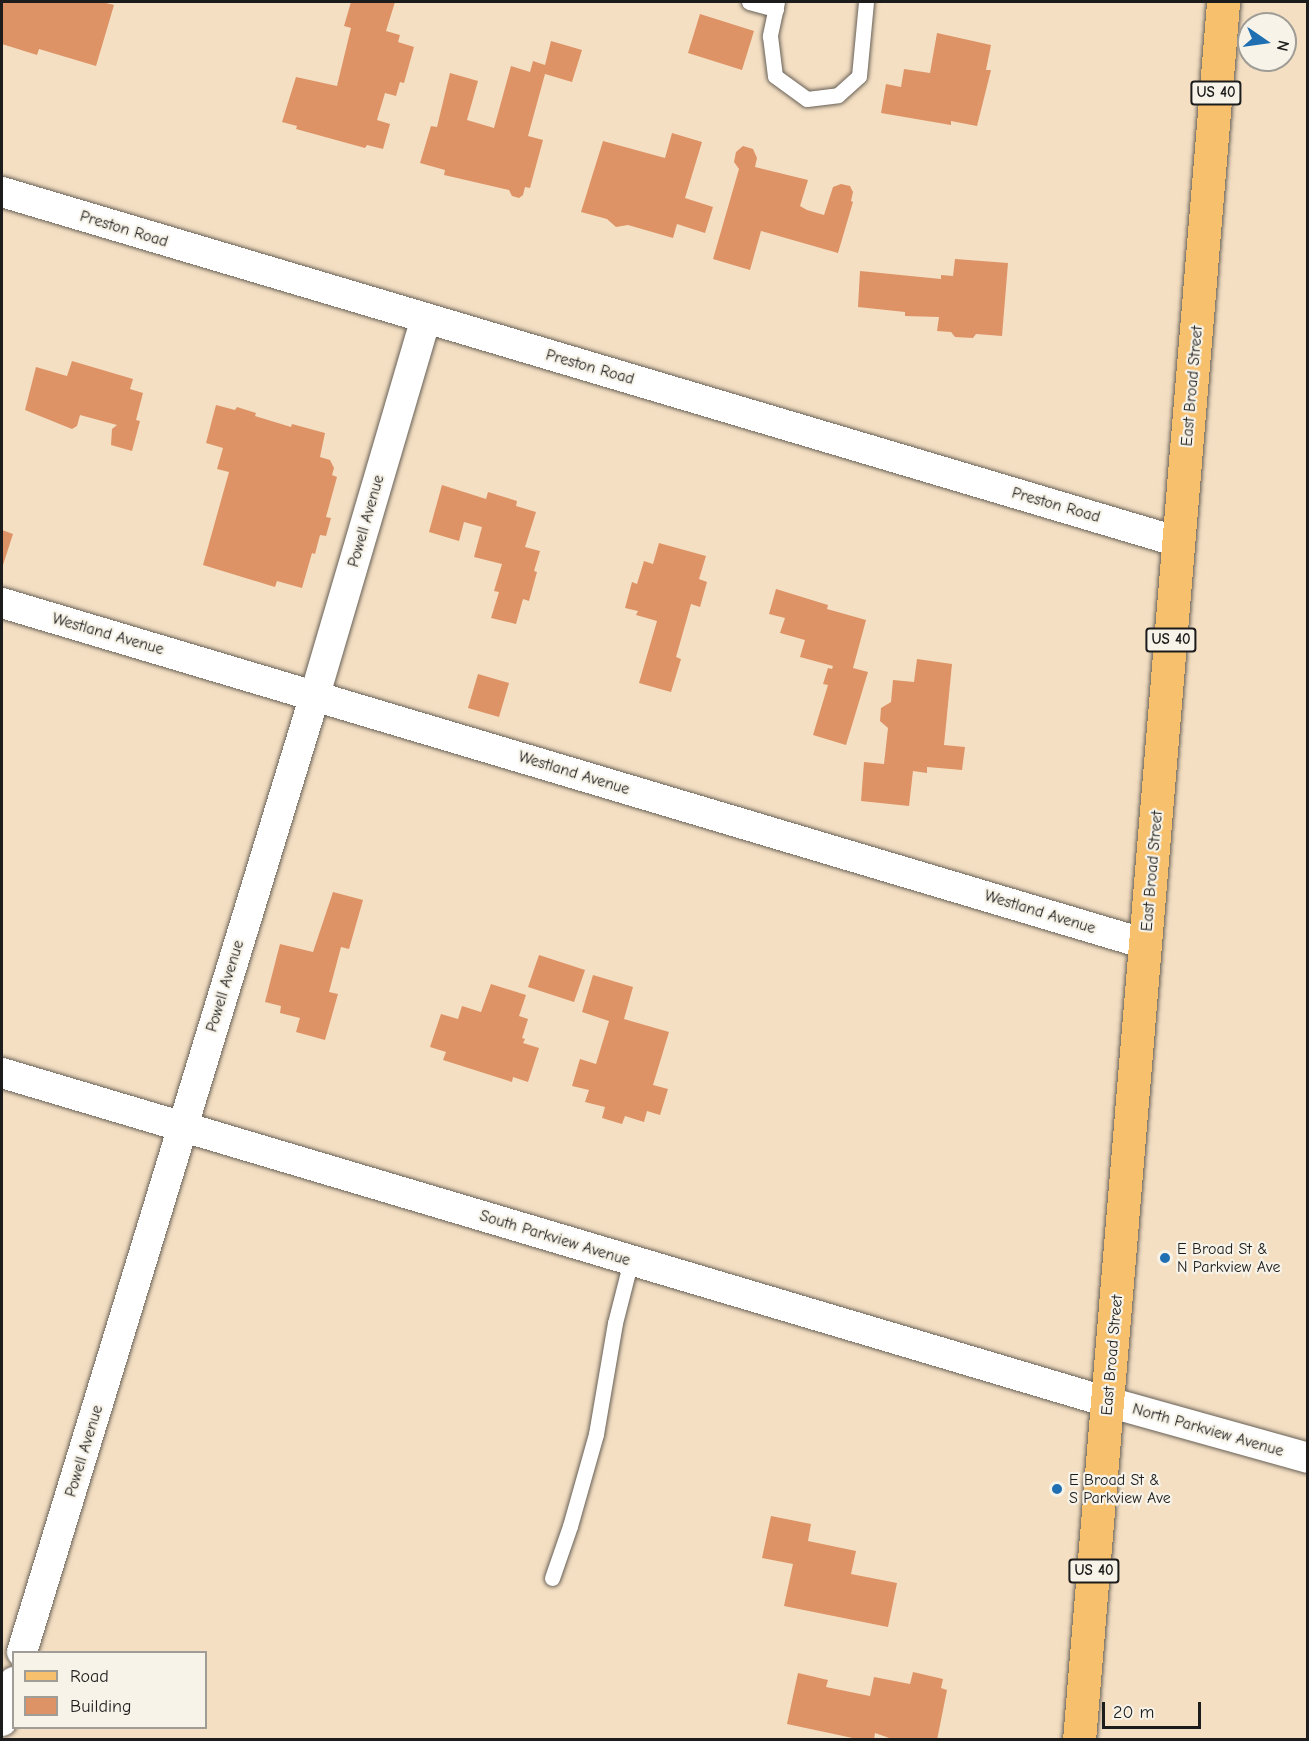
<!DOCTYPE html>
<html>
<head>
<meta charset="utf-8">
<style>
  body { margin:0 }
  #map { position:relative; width:1309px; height:1741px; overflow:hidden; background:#f4dfc3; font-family:"Comic Neue",sans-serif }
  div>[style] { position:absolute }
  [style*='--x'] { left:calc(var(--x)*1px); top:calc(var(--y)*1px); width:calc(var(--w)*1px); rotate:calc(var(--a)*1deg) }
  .building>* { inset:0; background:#dd9366 }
  .roads { filter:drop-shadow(0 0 2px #686056) drop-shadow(0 0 2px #686056) }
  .service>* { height:15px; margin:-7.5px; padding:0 7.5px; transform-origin:7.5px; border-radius:7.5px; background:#fff }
  .minor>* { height:30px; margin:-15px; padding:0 15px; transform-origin:15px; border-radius:15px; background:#fff }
  .primary>* { height:33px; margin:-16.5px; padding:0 16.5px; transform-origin:16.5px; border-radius:16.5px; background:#f7c06c }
  .dots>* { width:16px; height:16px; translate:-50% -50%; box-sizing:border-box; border:3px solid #f7f3e8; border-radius:50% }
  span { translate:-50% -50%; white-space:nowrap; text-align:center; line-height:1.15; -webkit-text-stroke:4.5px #f7f3e8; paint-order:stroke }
  .shield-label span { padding:2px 4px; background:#f7f3e8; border:2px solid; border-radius:4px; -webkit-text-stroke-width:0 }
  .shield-label { font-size:15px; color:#1c1c1c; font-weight:700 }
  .street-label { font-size:16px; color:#1c1c1c }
  .poi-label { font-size:16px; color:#1c1c1c }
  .left { translate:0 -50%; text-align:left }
  .frame { position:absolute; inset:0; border:3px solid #1c1c1c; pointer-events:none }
  .legend { position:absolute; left:12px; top:1651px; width:195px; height:78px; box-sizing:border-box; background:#f7f3e8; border:2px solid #9f9d96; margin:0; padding:8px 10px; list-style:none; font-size:18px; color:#1c1c1c }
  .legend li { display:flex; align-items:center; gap:12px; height:30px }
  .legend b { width:30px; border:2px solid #9f9d96 }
  .north { position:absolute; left:1237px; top:12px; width:60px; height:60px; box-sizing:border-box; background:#f7f3e8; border:2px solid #9f9d96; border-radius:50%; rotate:103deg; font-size:16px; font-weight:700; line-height:24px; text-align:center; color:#1c1c1c }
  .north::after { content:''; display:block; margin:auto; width:21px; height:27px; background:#1f6fb2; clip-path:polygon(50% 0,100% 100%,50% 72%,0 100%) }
  .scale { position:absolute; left:1102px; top:1702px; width:99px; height:27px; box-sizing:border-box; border:3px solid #1c1c1c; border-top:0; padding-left:8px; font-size:18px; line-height:21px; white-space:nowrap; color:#1c1c1c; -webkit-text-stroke:4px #f7f3e8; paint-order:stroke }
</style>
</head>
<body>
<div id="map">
  <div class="building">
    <div style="clip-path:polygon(2px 2px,102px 2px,114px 5px,96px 66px,39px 49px,37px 55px,2px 44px)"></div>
    <div style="clip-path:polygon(351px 2px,395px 2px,386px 31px,400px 35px,398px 42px,414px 47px,404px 83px,400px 82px,396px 96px,385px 93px,377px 120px,390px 124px,383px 149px,367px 145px,365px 148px,296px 129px,297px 126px,282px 122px,296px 77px,337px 86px,351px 28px,344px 26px)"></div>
    <div style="clip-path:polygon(700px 14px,754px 31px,742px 70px,688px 53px)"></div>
    <div style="clip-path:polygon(937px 33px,991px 45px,986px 70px,991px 70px,977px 126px,951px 121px,951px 125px,881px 113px,886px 84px,901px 87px,904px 69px,930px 73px)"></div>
    <div style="clip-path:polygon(551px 41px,582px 50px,572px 82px,545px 74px,528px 136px,543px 140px,530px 188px,525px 187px,523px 195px,519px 198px,512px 196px,509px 190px,444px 175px,445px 170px,420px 163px,431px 126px,437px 127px,450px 73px,478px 81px,467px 120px,494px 128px,511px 66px,530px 72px,533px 61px,545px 65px)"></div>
    <div style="clip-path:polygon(672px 133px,702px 142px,685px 198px,713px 207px,705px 233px,677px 224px,673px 238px,628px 225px,616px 227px,607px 219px,581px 212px,603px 141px,665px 158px)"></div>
    <div style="clip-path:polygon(743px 146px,753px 149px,757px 158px,755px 167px,808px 180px,800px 206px,807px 210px,824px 215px,833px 187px,841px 184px,850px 186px,853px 192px,851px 201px,853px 202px,838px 253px,761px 231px,750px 270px,713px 259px,739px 169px,734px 162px,736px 152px)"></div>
    <div style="clip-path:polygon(955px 259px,1008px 263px,1002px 336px,976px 334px,973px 338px,955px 337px,951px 332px,937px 331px,939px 317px,905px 316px,905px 312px,858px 307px,860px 271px,941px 279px,941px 275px,953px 276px)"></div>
    <div style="clip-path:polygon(72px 361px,133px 379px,130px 389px,143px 393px,136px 420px,140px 421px,132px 451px,111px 445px,112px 429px,117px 425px,80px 415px,77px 426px,72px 429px,25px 410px,36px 367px,67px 376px)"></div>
    <div style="clip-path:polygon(216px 405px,235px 410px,237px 407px,256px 413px,255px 416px,291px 427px,292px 424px,325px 433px,320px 457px,330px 460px,334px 468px,332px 475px,337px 477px,326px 517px,331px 518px,326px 536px,320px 535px,315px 554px,312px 553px,302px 588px,277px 581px,275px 587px,203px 565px,229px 472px,217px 469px,223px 448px,206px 443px)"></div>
    <div style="clip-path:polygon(442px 485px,486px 499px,488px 492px,517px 501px,516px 506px,536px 512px,525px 547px,540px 551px,534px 571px,537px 572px,529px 601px,523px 599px,516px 624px,491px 618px,499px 592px,494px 591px,502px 564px,474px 557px,482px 527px,464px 522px,459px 541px,429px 532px)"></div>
    <div style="clip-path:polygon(2px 530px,13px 534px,2px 568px)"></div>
    <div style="clip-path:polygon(659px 543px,706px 556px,699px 579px,707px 582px,700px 607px,691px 604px,676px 657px,681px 659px,671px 692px,639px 683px,657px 621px,636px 615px,638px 611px,625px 608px,632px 582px,637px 584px,644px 561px,653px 564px)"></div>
    <div style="clip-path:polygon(776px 589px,828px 605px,827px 609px,866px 620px,853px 668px,868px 672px,846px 745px,813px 735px,828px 685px,823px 684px,828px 668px,832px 669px,833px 666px,800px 657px,805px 640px,780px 633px,785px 618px,769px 614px)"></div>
    <div style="clip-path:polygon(917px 659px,952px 664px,944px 745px,965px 747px,962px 770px,927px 767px,927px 773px,913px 771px,909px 806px,861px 801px,864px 762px,884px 764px,888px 728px,880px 721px,881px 708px,891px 702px,893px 680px,914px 682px)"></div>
    <div style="clip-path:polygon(478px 674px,509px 683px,499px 717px,468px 708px)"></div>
    <div style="clip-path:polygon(333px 892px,363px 900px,349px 949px,341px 947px,329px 992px,338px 994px,325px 1040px,296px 1032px,300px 1018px,280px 1013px,281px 1006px,265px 1002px,280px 944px,313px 952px)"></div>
    <div style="clip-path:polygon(539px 955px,585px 970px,574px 1002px,528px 987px)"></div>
    <div style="clip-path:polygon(593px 975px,633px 987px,624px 1019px,669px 1032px,653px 1085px,668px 1089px,660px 1115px,647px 1111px,644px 1122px,625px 1116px,622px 1124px,602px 1118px,605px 1107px,585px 1102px,589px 1090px,572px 1086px,580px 1059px,596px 1064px,609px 1021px,582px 1012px)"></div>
    <div style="clip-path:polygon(491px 984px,526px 995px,519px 1016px,528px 1019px,522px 1038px,525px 1039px,523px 1043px,539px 1048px,528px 1082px,513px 1077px,512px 1082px,443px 1060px,446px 1052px,430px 1047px,441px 1014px,458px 1019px,462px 1006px,481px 1012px)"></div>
    <div style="clip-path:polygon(771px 1516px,811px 1524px,808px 1541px,856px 1551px,851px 1574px,897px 1583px,888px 1627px,784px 1606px,793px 1564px,762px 1558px)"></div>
    <div style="clip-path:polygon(913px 1672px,943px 1679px,941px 1688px,947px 1690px,937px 1740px,895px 1740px,875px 1733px,874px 1740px,862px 1740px,787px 1724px,798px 1673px,828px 1680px,826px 1687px,870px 1696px,874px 1677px,910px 1684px)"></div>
  </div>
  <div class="roads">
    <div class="service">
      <div style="--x:749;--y:2;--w:28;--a:15"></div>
      <div style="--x:777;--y:2;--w:35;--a:102"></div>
      <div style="--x:770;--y:36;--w:40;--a:82.9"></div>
      <div style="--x:775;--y:76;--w:39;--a:36"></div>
      <div style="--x:807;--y:99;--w:31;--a:-7"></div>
      <div style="--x:838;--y:95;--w:28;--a:-42"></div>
      <div style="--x:859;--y:76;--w:74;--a:-84.6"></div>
      <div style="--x:552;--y:1578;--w:55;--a:-70.9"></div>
      <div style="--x:570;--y:1526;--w:96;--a:-74.2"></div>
      <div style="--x:596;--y:1434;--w:113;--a:-80.3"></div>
      <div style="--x:615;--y:1323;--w:65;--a:-75.7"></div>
    </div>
    <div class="minor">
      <div style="--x:2;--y:192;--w:1228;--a:16.56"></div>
      <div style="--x:2;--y:603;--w:1194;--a:16.6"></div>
      <div style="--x:2;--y:1073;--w:1154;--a:16.57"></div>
      <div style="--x:1108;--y:1402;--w:208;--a:15.6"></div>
      <div style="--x:22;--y:1652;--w:1001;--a:-72.98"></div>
      <div style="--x:315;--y:695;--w:392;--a:-73.6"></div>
      <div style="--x:2;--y:1721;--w:41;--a:-72.9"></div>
    </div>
    <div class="primary">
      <div style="--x:1079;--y:1740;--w:1744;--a:-85.26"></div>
    </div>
  </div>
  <div class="dots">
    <div style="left:1165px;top:1258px;background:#1f6fb2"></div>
    <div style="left:1057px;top:1489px;background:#1f6fb2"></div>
  </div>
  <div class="shield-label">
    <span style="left:1216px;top:93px">US 40</span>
    <span style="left:1171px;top:640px">US 40</span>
    <span style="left:1094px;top:1571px">US 40</span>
  </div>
  <div class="street-label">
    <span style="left:124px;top:229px;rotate:17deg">Preston Road</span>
    <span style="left:590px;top:367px;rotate:16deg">Preston Road</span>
    <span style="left:1192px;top:386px;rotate:-85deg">East Broad Street</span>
    <span style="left:1056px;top:505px;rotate:16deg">Preston Road</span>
    <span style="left:366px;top:521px;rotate:-74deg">Powell Avenue</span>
    <span style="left:108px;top:634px;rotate:16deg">Westland Avenue</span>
    <span style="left:574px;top:773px;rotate:17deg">Westland Avenue</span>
    <span style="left:1152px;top:871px;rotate:-85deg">East Broad Street</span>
    <span style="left:1040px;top:912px;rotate:17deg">Westland Avenue</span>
    <span style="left:225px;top:986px;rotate:-73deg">Powell Avenue</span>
    <span style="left:555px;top:1238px;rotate:17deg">South Parkview Avenue</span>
    <span style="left:1112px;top:1355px;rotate:-85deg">East Broad Street</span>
    <span style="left:1208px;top:1430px;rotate:16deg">North Parkview Avenue</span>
    <span style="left:84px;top:1451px;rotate:-73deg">Powell Avenue</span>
  </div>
  <div class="poi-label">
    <span class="left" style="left:1177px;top:1258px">E Broad St &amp;<br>N Parkview Ave</span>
    <span class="left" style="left:1069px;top:1489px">E Broad St &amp;<br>S Parkview Ave</span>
  </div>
  <div class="frame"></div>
  <ul class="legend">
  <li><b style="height:8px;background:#f7c06c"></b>Road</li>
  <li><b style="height:16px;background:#dd9366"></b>Building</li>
  </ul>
  <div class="north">N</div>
  <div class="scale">20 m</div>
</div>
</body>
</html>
